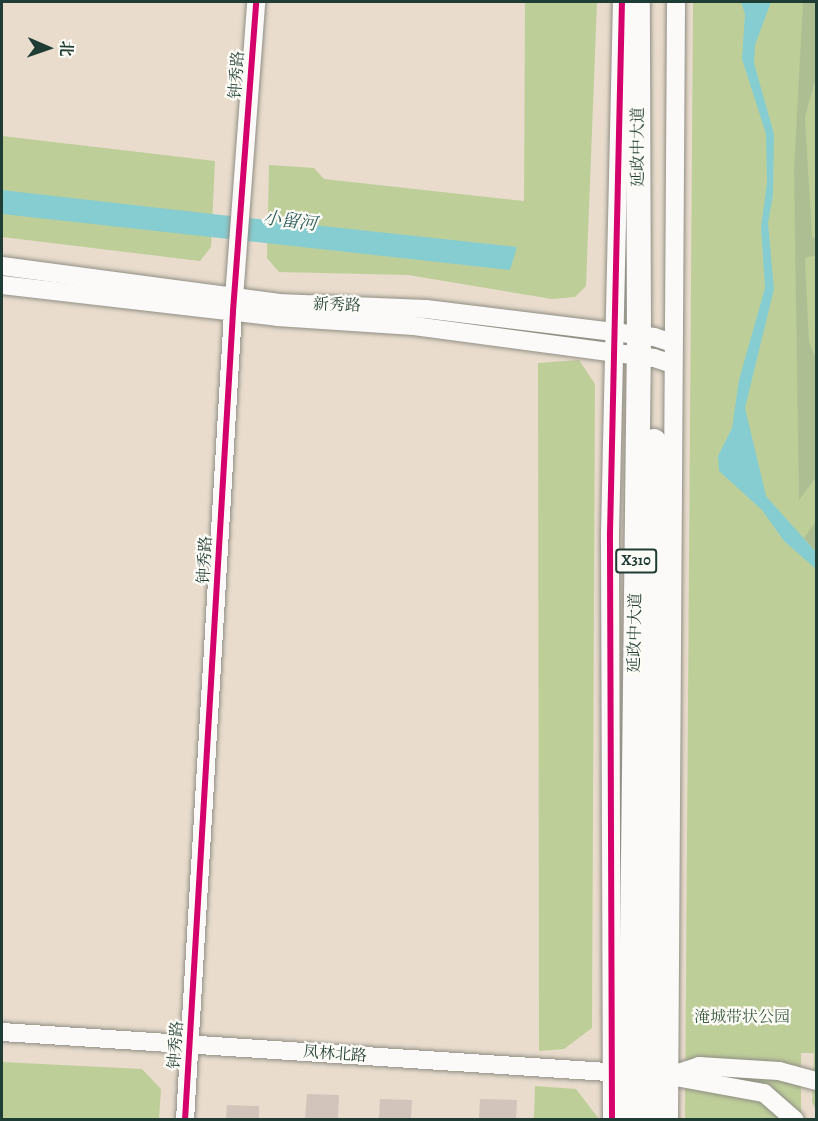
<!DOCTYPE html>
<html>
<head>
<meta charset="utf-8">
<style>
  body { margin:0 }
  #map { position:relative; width:818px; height:1121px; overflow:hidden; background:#e9dccd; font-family:Alegreya,"Noto Serif SC",serif }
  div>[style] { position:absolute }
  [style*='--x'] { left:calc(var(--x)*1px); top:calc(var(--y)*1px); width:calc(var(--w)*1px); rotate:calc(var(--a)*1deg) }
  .green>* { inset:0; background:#bece99 }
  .forest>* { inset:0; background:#adbf92 }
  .water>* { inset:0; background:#86cdd1 }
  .building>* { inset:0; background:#d2c4ba }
  .roads { filter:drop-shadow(0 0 2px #8f8e85) drop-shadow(0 0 2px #8f8e85) }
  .minor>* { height:18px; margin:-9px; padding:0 9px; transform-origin:9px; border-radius:9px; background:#fcfaf8 }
  .major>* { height:24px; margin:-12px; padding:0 12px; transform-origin:12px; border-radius:12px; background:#fcfaf8 }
  .cycleway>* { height:6px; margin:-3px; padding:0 3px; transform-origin:3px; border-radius:3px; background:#d6006c }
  span { translate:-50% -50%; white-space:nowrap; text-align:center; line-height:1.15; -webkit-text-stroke:4.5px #fdfcf7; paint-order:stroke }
  .shield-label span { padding:2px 4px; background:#fdfcf7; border:2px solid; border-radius:4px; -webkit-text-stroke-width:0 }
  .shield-label { font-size:15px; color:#1f3d34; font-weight:700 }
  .street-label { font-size:16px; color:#1f3d34 }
  .park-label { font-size:16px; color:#3e5e42 }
  .water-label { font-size:18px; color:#2e605c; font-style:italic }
  .frame { position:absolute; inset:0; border:3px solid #1f3d34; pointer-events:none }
  .north { position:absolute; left:18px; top:18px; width:60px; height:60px; -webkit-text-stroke:4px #fdfcf7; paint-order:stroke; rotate:92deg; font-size:16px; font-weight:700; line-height:24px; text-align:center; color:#1f3d34 }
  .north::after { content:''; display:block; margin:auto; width:21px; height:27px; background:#1f3d34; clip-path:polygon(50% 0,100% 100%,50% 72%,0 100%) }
</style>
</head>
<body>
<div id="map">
  <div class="green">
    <div style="clip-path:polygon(525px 2px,597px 2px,586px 286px,575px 297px,552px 299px,408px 275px,279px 272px,267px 258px,269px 165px,314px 168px,324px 179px,524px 201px)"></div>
    <div style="clip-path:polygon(693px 2px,816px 2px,816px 1110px,812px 1102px,814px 1053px,801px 1053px,801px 1119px,685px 1119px)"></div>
    <div style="clip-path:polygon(2px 136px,215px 161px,211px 247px,200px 261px,2px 237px)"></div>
    <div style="clip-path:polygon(579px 360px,595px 384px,592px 1028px,564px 1049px,539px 1051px,538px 363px)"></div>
    <div style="clip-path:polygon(2px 1062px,142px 1069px,161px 1089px,159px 1119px,2px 1119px)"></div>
    <div style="clip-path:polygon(535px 1086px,576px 1089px,599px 1119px,534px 1119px)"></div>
  </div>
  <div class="forest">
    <div style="clip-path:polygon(803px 2px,816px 2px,816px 77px,805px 117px,812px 237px,816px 239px,816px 255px,805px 258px,809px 342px,816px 359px,816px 477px,799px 500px,794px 170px)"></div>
    <div style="clip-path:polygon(814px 524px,816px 525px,816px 552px,804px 538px)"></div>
  </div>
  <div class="water">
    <div style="clip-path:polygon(741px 2px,771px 2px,755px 45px,754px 63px,774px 134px,773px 195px,768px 223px,774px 289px,745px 408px,766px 496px,816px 552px,816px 569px,784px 541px,762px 510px,719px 471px,718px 456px,732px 428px,739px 380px,765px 288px,761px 227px,767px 183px,766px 134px,742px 59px,745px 14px)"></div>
    <div style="clip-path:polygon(2px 190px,212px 214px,517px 247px,510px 270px,2px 214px)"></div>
  </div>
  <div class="building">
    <div style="clip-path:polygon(307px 1094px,339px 1095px,338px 1119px,305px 1119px)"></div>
    <div style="clip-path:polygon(380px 1099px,412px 1100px,411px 1119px,379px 1119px)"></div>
    <div style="clip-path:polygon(480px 1099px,517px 1100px,516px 1119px,479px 1119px)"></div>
    <div style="clip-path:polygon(227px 1105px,259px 1106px,259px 1119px,226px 1119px)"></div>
  </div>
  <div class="roads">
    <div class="minor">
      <div style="--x:2;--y:266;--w:278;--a:7.6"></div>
      <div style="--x:278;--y:303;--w:148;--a:2.3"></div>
      <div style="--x:426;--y:309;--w:230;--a:7"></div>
      <div style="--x:654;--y:337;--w:20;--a:18"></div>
      <div style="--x:2;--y:285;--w:277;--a:6.6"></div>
      <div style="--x:277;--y:317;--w:137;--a:3.8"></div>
      <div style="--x:414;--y:326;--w:242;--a:7.6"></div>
      <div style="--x:654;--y:358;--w:20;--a:18"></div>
      <div style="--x:2;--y:1032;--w:621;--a:3.78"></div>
      <div style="--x:659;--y:1074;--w:107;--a:10.3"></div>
      <div style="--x:764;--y:1093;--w:41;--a:41.1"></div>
      <div style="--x:669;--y:1076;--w:32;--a:-18"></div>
      <div style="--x:699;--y:1066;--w:80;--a:3.6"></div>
      <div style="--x:779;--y:1071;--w:38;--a:15"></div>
      <div style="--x:185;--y:1120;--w:810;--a:-86.6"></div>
      <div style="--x:233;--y:311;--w:310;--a:-85.7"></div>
      <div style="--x:612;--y:1120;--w:587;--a:-90.2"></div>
      <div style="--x:610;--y:533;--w:531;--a:-88.71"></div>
      <div style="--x:669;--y:1120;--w:1118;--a:-89.64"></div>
    </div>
    <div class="major">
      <div style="--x:630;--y:1120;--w:782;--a:-89.34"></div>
      <div style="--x:639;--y:338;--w:336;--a:-90.2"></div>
      <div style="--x:652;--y:1120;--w:679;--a:-89.83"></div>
    </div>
  </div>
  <div class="cycleway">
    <div style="--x:185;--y:1120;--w:810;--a:-86.6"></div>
    <div style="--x:233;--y:311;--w:310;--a:-85.7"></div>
    <div style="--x:612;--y:1120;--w:587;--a:-90.2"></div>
    <div style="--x:610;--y:533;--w:531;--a:-88.71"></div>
  </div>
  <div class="shield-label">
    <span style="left:636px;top:561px">X310</span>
  </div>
  <div class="street-label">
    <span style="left:237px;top:75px;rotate:-86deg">钟秀路</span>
    <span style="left:638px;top:147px;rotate:-90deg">延政中大道</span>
    <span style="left:337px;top:305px;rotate:2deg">新秀路</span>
    <span style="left:205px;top:560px;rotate:-87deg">钟秀路</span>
    <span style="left:635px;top:633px;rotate:-89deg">延政中大道</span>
    <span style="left:176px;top:1045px;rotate:-86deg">钟秀路</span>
    <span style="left:335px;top:1054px;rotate:4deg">凤林北路</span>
  </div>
  <div class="park-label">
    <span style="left:742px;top:1017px">淹城带状公园</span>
  </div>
  <div class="water-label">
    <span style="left:290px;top:221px;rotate:7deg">小留河</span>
  </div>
  <div class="frame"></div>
  <div class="north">北</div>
</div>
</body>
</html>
